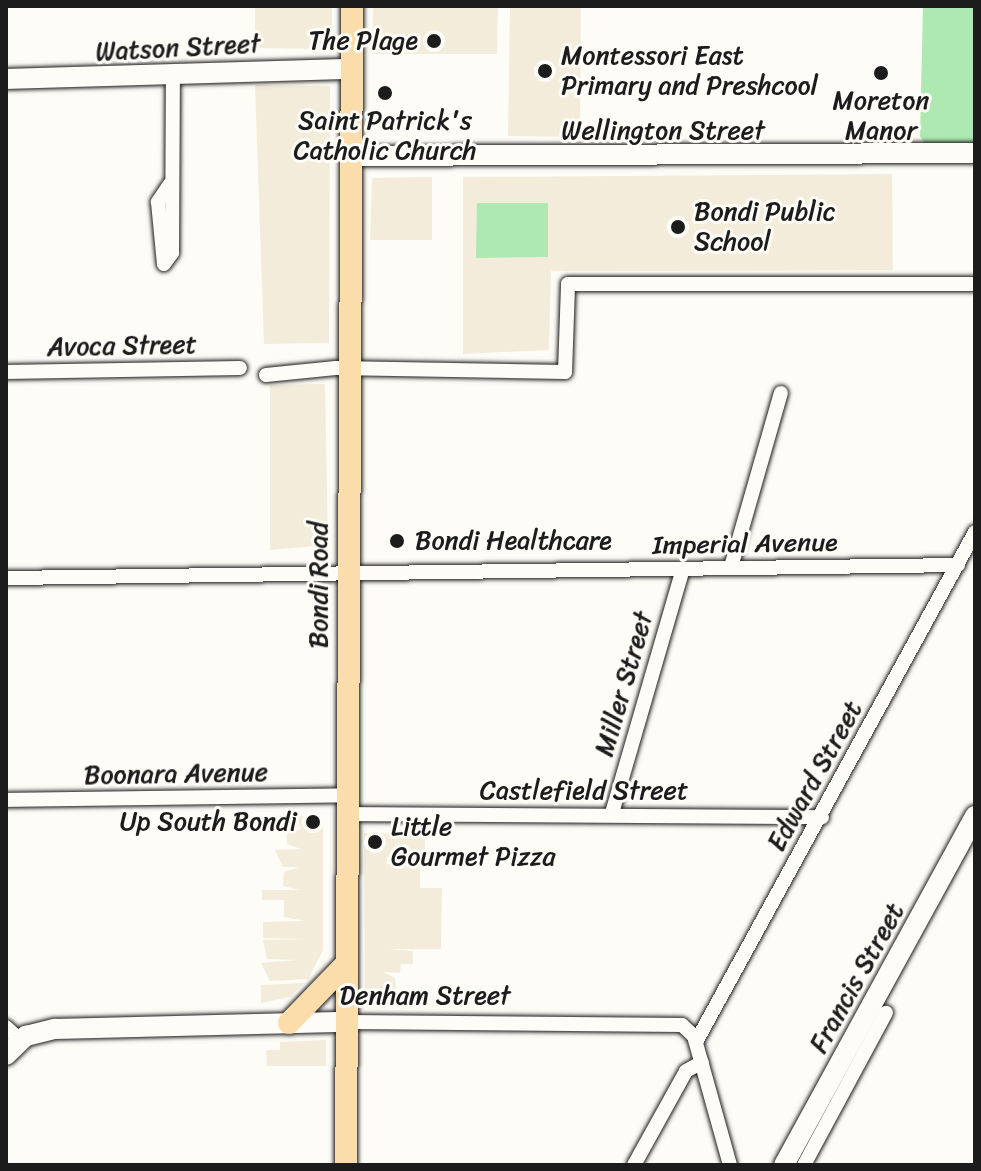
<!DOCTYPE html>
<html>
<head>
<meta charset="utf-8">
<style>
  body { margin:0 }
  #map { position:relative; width:981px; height:1171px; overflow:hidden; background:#fdfcf7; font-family:Sriracha,sans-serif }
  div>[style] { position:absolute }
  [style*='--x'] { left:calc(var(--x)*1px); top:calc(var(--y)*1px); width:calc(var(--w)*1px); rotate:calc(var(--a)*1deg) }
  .built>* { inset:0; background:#f4ecda }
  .green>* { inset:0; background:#ade9b0 }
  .roads { filter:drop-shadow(0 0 2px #1c1c1c) drop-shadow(0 0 2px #1c1c1c) }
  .street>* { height:14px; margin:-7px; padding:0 7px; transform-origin:7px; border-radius:7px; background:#fdfcf7 }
  .secondary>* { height:20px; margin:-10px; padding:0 10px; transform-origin:10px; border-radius:10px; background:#fdfcf7 }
  .primary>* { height:22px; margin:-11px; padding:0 11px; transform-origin:11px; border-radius:11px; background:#faddab }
  .dots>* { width:22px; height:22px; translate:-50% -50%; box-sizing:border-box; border:4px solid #fdfcf7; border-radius:50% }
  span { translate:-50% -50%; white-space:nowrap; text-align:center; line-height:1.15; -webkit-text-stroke:6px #fdfcf7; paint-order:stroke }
  .poi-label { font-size:26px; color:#1c1c1c }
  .right { translate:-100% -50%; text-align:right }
  .left { translate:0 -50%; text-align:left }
  .street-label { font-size:26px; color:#1c1c1c }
  .frame { position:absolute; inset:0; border:8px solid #1c1c1c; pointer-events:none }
</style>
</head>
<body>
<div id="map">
  <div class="built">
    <div style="clip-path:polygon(255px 6px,332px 6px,332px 49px,255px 48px)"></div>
    <div style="clip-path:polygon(373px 6px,498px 6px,497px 54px,372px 54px)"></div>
    <div style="clip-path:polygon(510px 6px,581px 6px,580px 137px,508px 136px)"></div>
    <div style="clip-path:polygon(255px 85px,330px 86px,329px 343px,264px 344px)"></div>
    <div style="clip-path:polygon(892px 174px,893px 270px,551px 271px,549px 350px,463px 354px,463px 177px)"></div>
    <div style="clip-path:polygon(432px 177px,432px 240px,370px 240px,372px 178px)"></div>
    <div style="clip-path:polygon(325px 384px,328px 545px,270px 550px,270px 385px)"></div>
    <div style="clip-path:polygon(297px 816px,323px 816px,323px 950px,308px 979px,270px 981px,261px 963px,297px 960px,267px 959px,263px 940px,306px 939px,263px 938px,263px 922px,305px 921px,284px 917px,284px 900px,262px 900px,262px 890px,300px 890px,283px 886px,284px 872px,299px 867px,283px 867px,275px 850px,301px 849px,287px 844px,287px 829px,301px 830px)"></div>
    <div style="clip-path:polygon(364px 833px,425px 834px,425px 857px,387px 857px,386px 864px,420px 865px,420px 888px,442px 888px,441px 949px,388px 949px,413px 951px,413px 964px,401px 964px,400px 973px,383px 972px,395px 978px,398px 1002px,365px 999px)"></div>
    <div style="clip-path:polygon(304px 983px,290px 997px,261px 1003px,261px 985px)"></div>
    <div style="clip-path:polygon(326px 1040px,326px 1066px,267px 1066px,266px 1050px,280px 1050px,280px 1042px)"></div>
  </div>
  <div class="green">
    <div style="clip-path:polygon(923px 6px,975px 6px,975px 153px,931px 155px,920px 136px)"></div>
    <div style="clip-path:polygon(477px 203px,548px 203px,548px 257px,476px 258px)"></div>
  </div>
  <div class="roads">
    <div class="street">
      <div style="--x:170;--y:184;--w:22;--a:124"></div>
      <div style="--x:158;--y:202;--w:62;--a:84.5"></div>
      <div style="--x:164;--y:264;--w:14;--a:-54"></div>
      <div style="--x:172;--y:253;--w:179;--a:-89.7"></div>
      <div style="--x:6;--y:372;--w:234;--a:-1"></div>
      <div style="--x:266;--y:375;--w:70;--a:-5.7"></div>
      <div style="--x:336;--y:368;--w:229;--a:1"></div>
      <div style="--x:565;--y:372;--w:88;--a:-88"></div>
      <div style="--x:568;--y:284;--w:407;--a:0"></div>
      <div style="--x:731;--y:567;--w:181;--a:-74"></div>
      <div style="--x:6;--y:578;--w:952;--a:-0.78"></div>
      <div style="--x:6;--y:800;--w:341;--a:-0.8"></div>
      <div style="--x:612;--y:813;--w:254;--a:-73.8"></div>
      <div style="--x:346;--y:814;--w:476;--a:0.4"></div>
      <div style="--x:347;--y:1022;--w:335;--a:0.5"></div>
      <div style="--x:682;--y:1025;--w:16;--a:43"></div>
      <div style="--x:694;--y:1036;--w:134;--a:74.4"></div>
      <div style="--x:6;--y:1027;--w:19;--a:43"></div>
      <div style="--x:696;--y:1042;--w:581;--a:-61.32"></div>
      <div style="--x:634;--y:1165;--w:107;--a:-61"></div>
      <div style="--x:686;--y:1071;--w:18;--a:-29"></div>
      <div style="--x:804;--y:1165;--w:173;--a:-61.7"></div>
    </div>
    <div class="secondary">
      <div style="--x:6;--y:79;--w:346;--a:-1.7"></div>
      <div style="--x:351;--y:156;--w:624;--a:-0.28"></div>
      <div style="--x:6;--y:1055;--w:28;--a:-44"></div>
      <div style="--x:26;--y:1036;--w:30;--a:-14"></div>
      <div style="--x:55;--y:1029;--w:292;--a:-1.4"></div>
      <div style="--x:784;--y:1165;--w:398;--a:-61.3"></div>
    </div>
    <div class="primary">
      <div style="--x:289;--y:1023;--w:83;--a:-46"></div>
      <div style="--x:346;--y:1165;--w:1159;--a:-89.7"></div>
    </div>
  </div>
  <div class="dots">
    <div style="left:434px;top:41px;background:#1c1c1c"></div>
    <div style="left:545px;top:71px;background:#1c1c1c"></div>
    <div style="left:881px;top:73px;background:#1c1c1c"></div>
    <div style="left:385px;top:93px;background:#1c1c1c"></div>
    <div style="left:678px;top:227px;background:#1c1c1c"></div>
    <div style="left:397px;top:541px;background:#1c1c1c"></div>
    <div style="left:313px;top:822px;background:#1c1c1c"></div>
    <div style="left:375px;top:842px;background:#1c1c1c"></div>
  </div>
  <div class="poi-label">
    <span class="right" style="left:418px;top:41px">The Plage</span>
    <span class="left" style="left:561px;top:71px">Montessori East<br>Primary and Preshcool</span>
    <span style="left:881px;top:116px">Moreton<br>Manor</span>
    <span style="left:385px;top:136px">Saint Patrick's<br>Catholic Church</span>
    <span class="left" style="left:694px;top:227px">Bondi Public<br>School</span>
    <span class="left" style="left:415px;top:541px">Bondi Healthcare</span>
    <span class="right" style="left:297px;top:822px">Up South Bondi</span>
    <span class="left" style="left:391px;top:842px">Little<br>Gourmet Pizza</span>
  </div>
  <div class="street-label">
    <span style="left:178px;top:48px;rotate:-3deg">Watson Street</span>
    <span style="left:663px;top:131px">Wellington Street</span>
    <span style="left:122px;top:346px;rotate:-1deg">Avoca Street</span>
    <span style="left:745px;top:544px;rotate:-1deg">Imperial Avenue</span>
    <span style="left:319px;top:585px;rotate:-90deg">Bondi Road</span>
    <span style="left:624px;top:684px;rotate:-74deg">Miller Street</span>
    <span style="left:176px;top:774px;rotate:-1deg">Boonara Avenue</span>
    <span style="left:815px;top:776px;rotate:-61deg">Edward Street</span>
    <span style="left:584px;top:791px">Castlefield Street</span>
    <span style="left:857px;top:978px;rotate:-61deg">Francis Street</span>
    <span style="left:425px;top:996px">Denham Street</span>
  </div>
  <div class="frame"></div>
</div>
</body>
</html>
